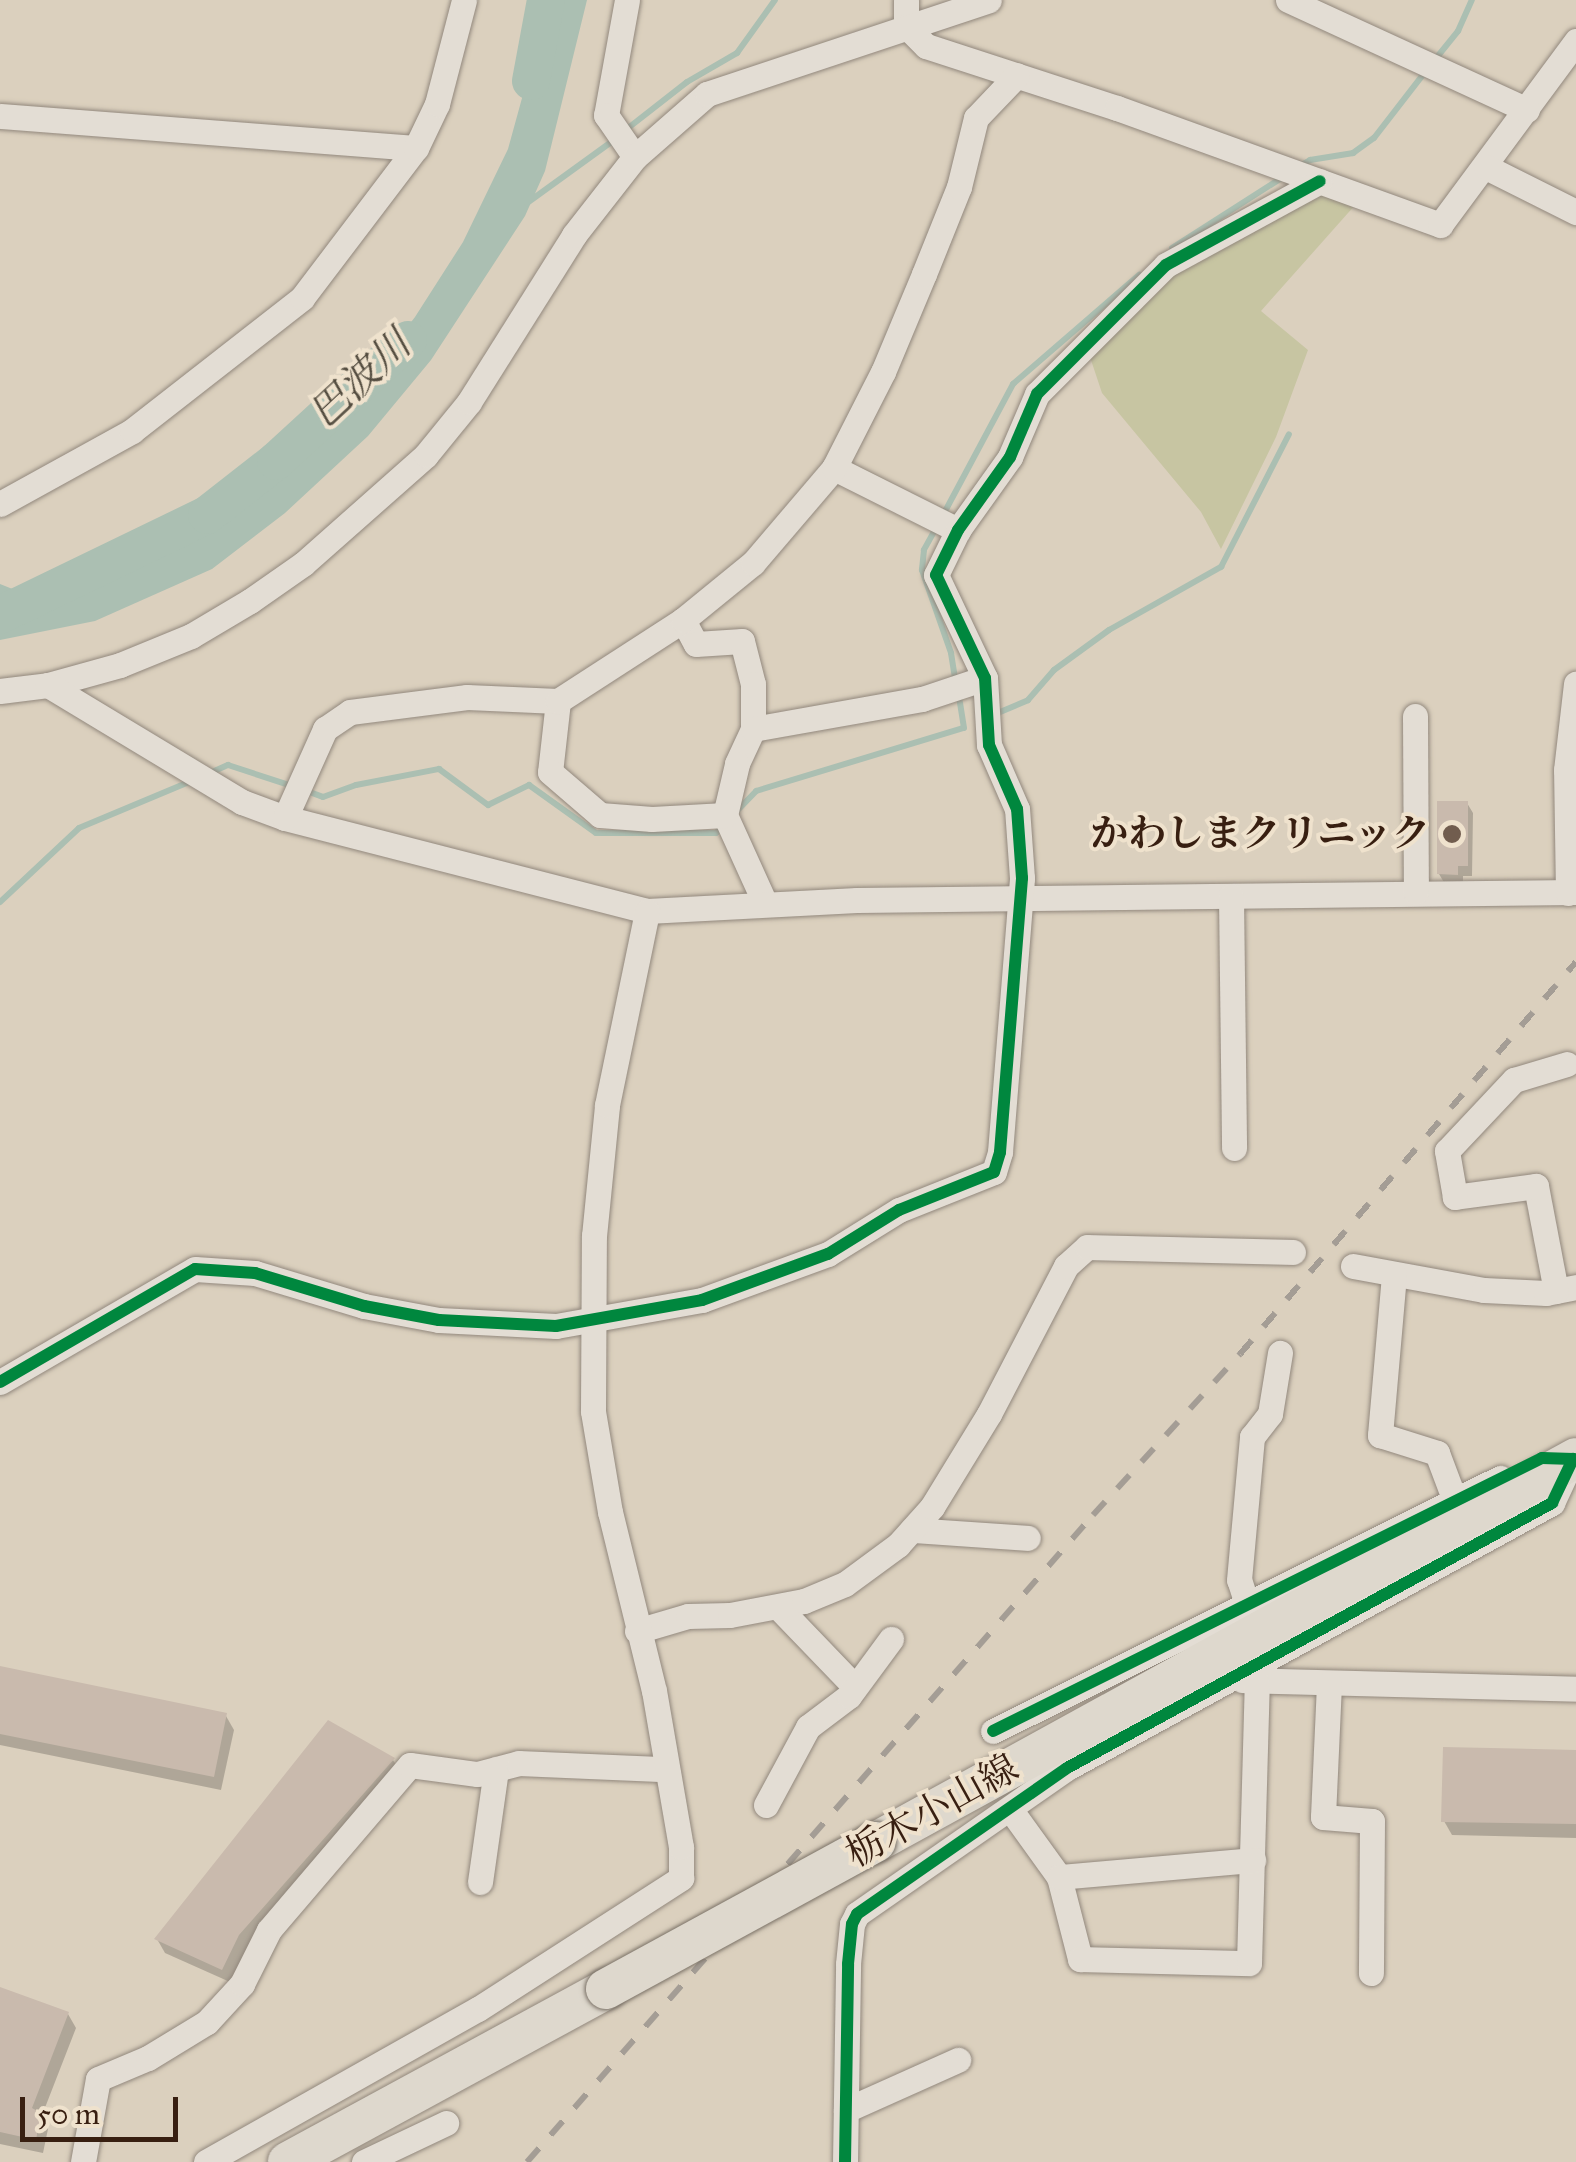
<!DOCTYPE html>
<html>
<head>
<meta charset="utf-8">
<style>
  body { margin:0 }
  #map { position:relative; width:1576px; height:2162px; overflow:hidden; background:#dbd0be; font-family:"IM FELL Great Primer","Noto Serif JP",serif }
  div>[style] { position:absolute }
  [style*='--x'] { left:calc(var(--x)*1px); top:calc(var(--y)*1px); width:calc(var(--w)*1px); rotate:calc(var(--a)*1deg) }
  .green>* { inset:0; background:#c7c5a2 }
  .water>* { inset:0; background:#abbfb2 }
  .shadow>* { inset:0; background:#0003 }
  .stream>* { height:6px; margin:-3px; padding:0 3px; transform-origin:3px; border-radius:3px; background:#abbfb2 }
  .river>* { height:38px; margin:-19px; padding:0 19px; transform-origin:19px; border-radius:19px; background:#abbfb2 }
  .building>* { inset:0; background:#c9baad }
  .roads { filter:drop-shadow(0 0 2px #92887d) drop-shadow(0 0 2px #92887d) }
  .minor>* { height:25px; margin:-12.5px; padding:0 12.5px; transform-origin:12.5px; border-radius:12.5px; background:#e3ddd4 }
  .primary>* { height:40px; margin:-20px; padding:0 20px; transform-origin:20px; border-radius:20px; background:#ded8cd }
  .rail>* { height:6px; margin-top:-3px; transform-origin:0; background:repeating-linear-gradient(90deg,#a49d95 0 18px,transparent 0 36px) }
  .bridges { filter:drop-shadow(0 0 2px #7a7166) drop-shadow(0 0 2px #7a7166) }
  .primary-bridge>* { height:40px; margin:-20px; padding:0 20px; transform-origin:20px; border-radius:20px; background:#ded8cd }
  .cycleway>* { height:12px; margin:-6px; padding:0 6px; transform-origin:6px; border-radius:6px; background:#00873e }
  .dots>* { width:28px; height:28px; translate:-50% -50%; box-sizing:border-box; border:5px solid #efe2cd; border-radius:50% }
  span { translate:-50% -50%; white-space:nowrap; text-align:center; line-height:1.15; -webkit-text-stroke:8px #efe2cd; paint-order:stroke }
  .poi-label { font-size:38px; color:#381f11; font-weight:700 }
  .right { translate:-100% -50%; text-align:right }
  .street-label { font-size:38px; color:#381f11 }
  .water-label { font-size:40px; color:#544d40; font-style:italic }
  .scale { position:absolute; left:20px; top:2097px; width:158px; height:45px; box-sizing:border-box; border:5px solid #381f11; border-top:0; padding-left:12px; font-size:30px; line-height:35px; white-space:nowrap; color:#381f11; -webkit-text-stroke:8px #efe2cd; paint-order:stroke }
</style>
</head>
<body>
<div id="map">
  <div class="green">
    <div style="clip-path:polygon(1321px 188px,1356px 204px,1261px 311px,1308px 350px,1276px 437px,1221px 549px,1201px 512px,1102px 393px,1090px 357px,1170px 275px)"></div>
  </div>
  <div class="water">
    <div style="clip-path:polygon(549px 0,587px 0,545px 171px,525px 216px,431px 360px,368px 436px,285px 513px,212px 569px,95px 621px,0 640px,0 584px,20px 592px,70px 596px,131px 569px,216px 527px,276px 482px,338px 417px,415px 317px,463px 242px,508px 149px)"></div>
  </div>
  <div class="shadow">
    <div style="clip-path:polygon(1467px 803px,1473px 813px,1472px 876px,1463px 876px,1463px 884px,1445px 884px,1439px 874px)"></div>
    <div style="clip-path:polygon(0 1669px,226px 1716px,234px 1730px,221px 1790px,0 1745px)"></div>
    <div style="clip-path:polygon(1576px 1753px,1576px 1838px,1452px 1835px,1444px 1821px)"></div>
    <div style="clip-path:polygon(393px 1760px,401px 1773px,230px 1982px,165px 1953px,157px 1939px)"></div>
    <div style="clip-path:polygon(0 1989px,68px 2014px,76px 2028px,41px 2118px,48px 2129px,43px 2153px,0 2144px)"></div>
  </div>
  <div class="stream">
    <div style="--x:1433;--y:62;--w:40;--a:-51"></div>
    <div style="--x:1458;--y:31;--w:34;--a:-66"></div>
    <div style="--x:623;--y:132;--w:81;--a:-38"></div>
    <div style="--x:687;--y:82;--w:58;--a:-30.1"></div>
    <div style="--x:737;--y:53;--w:65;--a:-54.4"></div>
    <div style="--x:1298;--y:167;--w:14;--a:-30"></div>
    <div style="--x:1310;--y:160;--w:44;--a:-9.2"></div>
    <div style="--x:1353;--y:153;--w:26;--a:-36"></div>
    <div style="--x:1374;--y:138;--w:83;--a:-52.3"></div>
    <div style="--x:527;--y:203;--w:107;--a:-35.9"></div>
    <div style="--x:1172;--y:248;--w:132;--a:-32.6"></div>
    <div style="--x:942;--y:517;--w:151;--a:-61.9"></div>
    <div style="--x:1013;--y:384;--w:167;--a:-40.9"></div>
    <div style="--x:936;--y:528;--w:25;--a:119"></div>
    <div style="--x:924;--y:550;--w:20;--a:96"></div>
    <div style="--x:922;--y:570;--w:88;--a:70.7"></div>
    <div style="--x:951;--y:653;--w:30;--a:81"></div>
    <div style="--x:993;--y:715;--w:38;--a:-23"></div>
    <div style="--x:1028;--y:700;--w:40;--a:-49"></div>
    <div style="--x:1054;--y:670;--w:68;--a:-36"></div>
    <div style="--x:1109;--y:630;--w:129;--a:-29.4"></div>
    <div style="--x:1221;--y:567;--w:149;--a:-62.9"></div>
    <div style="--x:210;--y:773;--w:20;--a:-24"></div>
    <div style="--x:228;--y:765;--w:67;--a:18.2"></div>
    <div style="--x:304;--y:790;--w:20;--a:20"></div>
    <div style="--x:323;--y:797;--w:35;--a:-20"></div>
    <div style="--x:356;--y:785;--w:85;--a:-10.9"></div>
    <div style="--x:439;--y:769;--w:61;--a:36.3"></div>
    <div style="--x:488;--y:805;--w:46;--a:-26"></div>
    <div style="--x:529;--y:785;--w:82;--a:35.6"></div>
    <div style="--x:596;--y:833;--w:120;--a:0"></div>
    <div style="--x:716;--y:833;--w:8;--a:-45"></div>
    <div style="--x:734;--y:814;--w:32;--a:-46"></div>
    <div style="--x:756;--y:791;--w:217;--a:-16.9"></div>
    <div style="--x:964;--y:728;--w:33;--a:-99"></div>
    <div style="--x:0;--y:902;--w:108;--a:-43.1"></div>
    <div style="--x:79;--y:828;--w:125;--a:-22.7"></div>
  </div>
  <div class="river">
    <div style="--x:531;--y:81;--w:82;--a:-79.5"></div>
    <div style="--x:0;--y:615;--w:230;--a:-25.8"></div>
    <div style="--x:207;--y:515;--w:88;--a:-38"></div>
    <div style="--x:276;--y:461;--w:179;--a:-42.5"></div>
  </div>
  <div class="building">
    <div style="clip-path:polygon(1437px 801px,1468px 801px,1468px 866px,1458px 866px,1458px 875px,1437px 874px)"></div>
    <div style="clip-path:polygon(0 1666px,227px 1713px,214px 1777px,0 1734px)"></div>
    <div style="clip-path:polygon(328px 1720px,395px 1758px,239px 1935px,222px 1970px,154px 1939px)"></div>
    <div style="clip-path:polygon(1443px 1747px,1576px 1750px,1576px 1824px,1441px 1822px)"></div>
    <div style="clip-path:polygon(0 1987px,69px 2012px,32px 2108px,41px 2113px,36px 2140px,0 2132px)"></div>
  </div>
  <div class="roads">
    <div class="minor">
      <div style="--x:627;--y:0;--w:117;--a:100.3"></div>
      <div style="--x:606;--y:115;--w:51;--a:55.4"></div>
      <div style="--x:906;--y:0;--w:26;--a:90"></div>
      <div style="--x:906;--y:26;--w:28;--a:45"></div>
      <div style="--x:926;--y:46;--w:201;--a:18"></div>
      <div style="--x:1117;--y:108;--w:344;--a:19.9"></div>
      <div style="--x:1440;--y:225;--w:229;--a:-53.5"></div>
      <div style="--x:1288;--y:0;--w:263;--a:24.7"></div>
      <div style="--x:0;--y:116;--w:417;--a:4.4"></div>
      <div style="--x:1486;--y:167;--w:101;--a:26.6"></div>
      <div style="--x:834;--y:468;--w:139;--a:26.6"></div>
      <div style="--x:0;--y:504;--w:151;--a:-28.9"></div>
      <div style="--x:132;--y:431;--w:216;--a:-38"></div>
      <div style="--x:302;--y:298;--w:188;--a:-52.8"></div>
      <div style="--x:416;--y:148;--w:49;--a:-64.5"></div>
      <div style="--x:437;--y:104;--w:107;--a:-75.4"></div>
      <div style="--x:683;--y:620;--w:27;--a:62"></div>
      <div style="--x:696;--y:644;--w:46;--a:-3.7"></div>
      <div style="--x:742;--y:641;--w:44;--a:75.7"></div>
      <div style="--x:753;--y:684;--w:45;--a:90"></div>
      <div style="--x:753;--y:729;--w:38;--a:115"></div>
      <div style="--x:737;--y:764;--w:52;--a:103.2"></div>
      <div style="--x:725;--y:815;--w:97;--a:65.6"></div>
      <div style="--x:48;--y:685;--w:75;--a:-15.5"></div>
      <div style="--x:120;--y:665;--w:77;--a:-22.2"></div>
      <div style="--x:191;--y:636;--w:69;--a:-30.7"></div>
      <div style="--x:250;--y:601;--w:65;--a:-34.9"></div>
      <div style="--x:303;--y:564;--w:164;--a:-41.5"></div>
      <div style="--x:426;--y:455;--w:68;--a:-50.9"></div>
      <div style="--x:469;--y:402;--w:197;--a:-57.8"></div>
      <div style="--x:574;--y:235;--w:99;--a:-52"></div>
      <div style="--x:635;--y:157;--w:96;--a:-41.2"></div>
      <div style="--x:707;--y:94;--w:297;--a:-18.4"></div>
      <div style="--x:0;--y:691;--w:48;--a:-7.1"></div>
      <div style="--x:48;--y:685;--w:227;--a:31.1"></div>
      <div style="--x:242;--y:802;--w:46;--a:20.4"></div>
      <div style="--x:285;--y:818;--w:374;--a:14.4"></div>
      <div style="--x:647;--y:911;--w:210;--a:-3"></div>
      <div style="--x:857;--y:900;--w:719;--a:-0.64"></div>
      <div style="--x:558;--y:701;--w:71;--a:96.4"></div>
      <div style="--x:550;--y:772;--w:66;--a:40.7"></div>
      <div style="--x:600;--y:815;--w:52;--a:4.4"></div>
      <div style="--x:652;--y:819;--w:73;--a:-3.1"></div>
      <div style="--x:1415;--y:716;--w:176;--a:89.7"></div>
      <div style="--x:753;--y:729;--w:172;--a:-10.1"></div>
      <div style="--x:922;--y:699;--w:66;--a:-18.4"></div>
      <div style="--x:285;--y:818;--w:98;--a:-65.8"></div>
      <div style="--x:325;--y:729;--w:30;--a:-34"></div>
      <div style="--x:350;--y:712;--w:118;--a:-7.3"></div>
      <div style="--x:467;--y:697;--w:91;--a:2.5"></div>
      <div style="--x:558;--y:701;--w:149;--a:-32.9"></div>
      <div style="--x:683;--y:620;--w:90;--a:-39.2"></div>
      <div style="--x:753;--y:563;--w:125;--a:-49.5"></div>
      <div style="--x:834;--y:468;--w:108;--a:-63"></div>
      <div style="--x:883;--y:372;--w:106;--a:-67.3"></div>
      <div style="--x:924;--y:274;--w:94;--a:-68.1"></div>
      <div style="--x:959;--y:187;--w:71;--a:-76.2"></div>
      <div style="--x:976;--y:118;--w:59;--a:-46.4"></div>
      <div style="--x:1568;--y:893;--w:123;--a:-90.9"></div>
      <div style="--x:1566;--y:770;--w:87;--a:-83.4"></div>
      <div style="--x:1231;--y:896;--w:252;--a:89.3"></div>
      <div style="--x:1353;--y:1266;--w:133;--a:10.4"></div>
      <div style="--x:1484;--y:1290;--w:62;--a:2.8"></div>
      <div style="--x:1546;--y:1293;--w:31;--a:-11"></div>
      <div style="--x:1394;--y:1275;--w:161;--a:95"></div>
      <div style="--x:1380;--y:1435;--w:60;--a:17.5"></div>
      <div style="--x:1437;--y:1453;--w:51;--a:69.4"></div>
      <div style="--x:1556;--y:1291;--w:107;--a:-100.8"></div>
      <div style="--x:1536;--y:1186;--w:82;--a:172.3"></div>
      <div style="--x:1455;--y:1197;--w:47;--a:-99.9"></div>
      <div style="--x:1447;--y:1151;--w:98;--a:-46.7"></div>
      <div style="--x:1514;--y:1080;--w:55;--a:-16.8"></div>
      <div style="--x:0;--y:1382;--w:225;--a:-30.1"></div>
      <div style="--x:195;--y:1269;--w:60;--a:3.8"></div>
      <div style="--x:255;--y:1273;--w:114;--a:16.8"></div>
      <div style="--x:364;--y:1306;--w:76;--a:10.6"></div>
      <div style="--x:439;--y:1320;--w:117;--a:2.9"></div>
      <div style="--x:556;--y:1326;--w:148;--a:-10.1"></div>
      <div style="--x:702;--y:1300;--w:134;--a:-20.1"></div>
      <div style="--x:828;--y:1254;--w:84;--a:-31.8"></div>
      <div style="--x:899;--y:1210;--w:102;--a:-21.8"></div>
      <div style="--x:994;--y:1172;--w:21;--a:-73"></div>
      <div style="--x:1000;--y:1152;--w:275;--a:-85.4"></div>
      <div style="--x:1022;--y:878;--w:69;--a:-94.1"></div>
      <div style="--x:1017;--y:809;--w:70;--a:-113.6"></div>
      <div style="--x:989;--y:745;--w:67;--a:-93.4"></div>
      <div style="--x:985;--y:678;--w:114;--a:-115.4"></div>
      <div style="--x:936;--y:575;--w:50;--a:-63.9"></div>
      <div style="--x:958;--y:530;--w:90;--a:-54.5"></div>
      <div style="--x:1010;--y:457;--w:69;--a:-66.8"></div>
      <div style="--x:1037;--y:394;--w:182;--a:-45"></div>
      <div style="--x:1166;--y:265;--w:175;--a:-28.6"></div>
      <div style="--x:912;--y:1530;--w:116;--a:3.9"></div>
      <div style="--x:1247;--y:1604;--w:25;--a:-108"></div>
      <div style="--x:1239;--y:1580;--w:144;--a:-84.8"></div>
      <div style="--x:1252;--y:1437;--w:29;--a:-52"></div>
      <div style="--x:1270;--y:1414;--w:62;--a:-80.7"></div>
      <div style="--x:780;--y:1609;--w:108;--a:46.1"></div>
      <div style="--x:637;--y:1631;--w:53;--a:-16.4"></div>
      <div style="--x:688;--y:1616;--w:42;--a:-1.4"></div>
      <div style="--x:730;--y:1615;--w:75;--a:-10.7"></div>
      <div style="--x:804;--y:1601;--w:44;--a:-22.5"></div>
      <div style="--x:845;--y:1584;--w:66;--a:-36.3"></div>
      <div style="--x:898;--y:1545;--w:51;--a:-48.2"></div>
      <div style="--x:932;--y:1507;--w:109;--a:-58.5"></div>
      <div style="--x:989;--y:1414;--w:167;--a:-62.5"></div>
      <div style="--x:1066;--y:1266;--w:28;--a:-42"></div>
      <div style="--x:1087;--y:1247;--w:206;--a:1.4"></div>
      <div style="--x:1242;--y:1680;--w:334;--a:1.5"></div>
      <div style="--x:1329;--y:1684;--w:133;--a:92.6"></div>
      <div style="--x:1323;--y:1817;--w:49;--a:4.7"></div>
      <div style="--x:1372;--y:1821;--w:152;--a:90.4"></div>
      <div style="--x:993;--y:1731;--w:567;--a:-26.52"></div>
      <div style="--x:766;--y:1805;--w:89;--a:-61.7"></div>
      <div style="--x:808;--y:1727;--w:51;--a:-37.1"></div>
      <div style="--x:849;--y:1696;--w:71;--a:-53.6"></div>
      <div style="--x:1010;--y:1809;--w:84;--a:54.2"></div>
      <div style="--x:1059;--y:1877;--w:85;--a:75.6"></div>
      <div style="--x:1080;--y:1959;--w:169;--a:1.4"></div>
      <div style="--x:1249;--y:1963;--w:280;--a:-88.4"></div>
      <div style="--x:1059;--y:1877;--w:195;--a:-5"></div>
      <div style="--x:480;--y:1882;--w:114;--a:-81.9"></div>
      <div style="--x:846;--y:2110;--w:123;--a:-24.1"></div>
      <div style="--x:83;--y:2162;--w:84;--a:-79.8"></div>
      <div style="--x:98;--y:2079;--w:54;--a:-22.8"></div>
      <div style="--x:148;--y:2058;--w:69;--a:-31.4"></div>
      <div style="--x:207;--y:2022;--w:52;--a:-47.4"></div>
      <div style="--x:242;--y:1984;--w:60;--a:-63.4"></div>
      <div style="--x:269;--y:1930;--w:217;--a:-49.5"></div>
      <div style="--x:410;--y:1765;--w:68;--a:7.7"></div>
      <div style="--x:477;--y:1774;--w:43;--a:-14.7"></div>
      <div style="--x:519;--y:1763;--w:146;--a:2.4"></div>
      <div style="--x:206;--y:2162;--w:312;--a:-29.4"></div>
      <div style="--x:478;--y:2009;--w:242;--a:-32.8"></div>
      <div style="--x:681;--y:1878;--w:31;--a:-90"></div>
      <div style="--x:681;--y:1847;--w:158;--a:-99.8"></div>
      <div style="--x:654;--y:1691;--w:184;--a:-103.8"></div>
      <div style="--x:610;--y:1512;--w:102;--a:-99.6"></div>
      <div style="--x:593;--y:1411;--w:175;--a:-89.7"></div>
      <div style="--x:594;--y:1236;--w:132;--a:-84.3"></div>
      <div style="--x:607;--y:1105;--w:198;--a:-78.3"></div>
      <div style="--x:364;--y:2162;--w:91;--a:-25.4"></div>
      <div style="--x:845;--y:2162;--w:198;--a:-89.1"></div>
      <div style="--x:848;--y:1964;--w:40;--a:-84.3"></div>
      <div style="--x:852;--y:1924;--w:11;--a:-63"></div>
      <div style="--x:857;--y:1914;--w:256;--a:-34.8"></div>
      <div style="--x:1067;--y:1768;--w:553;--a:-28.65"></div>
      <div style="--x:1552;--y:1503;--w:47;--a:-65.1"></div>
    </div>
    <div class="primary">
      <div style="--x:876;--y:1842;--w:798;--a:-28.75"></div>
      <div style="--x:288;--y:2162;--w:362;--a:-28.5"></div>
    </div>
  </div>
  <div class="rail">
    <div style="--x:527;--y:2162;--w:860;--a:-48.82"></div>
    <div style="--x:1093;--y:1515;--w:218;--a:-47.6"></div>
    <div style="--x:1240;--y:1354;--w:516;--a:-49.4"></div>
  </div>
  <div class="bridges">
    <div class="primary-bridge">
      <div style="--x:606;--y:1989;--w:307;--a:-28.6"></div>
    </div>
  </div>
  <div class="cycleway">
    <div style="--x:0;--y:1382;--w:225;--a:-30.1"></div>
    <div style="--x:195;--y:1269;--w:60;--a:3.8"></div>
    <div style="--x:255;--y:1273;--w:114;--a:16.8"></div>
    <div style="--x:364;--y:1306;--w:76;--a:10.6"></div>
    <div style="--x:439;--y:1320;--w:117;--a:2.9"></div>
    <div style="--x:556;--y:1326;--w:148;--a:-10.1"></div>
    <div style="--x:702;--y:1300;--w:134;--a:-20.1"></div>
    <div style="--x:828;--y:1254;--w:84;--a:-31.8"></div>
    <div style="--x:899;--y:1210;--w:102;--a:-21.8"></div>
    <div style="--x:994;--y:1172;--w:21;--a:-73"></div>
    <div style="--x:1000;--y:1152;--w:275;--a:-85.4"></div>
    <div style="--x:1022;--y:878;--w:69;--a:-94.1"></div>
    <div style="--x:1017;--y:809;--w:70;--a:-113.6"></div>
    <div style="--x:989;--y:745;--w:67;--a:-93.4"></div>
    <div style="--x:985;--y:678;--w:114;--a:-115.4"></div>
    <div style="--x:936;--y:575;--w:50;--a:-63.9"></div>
    <div style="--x:958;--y:530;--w:90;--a:-54.5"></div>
    <div style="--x:1010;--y:457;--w:69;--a:-66.8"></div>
    <div style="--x:1037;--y:394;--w:182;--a:-45"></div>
    <div style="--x:1166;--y:265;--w:175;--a:-28.6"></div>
    <div style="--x:845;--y:2162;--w:198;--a:-89.1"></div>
    <div style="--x:848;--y:1964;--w:40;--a:-84.3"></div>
    <div style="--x:852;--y:1924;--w:11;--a:-63"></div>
    <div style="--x:857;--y:1914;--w:256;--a:-34.8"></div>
    <div style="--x:1067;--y:1768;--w:553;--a:-28.65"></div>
    <div style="--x:1552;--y:1503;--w:49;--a:-64.5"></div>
    <div style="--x:1573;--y:1459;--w:31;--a:-178"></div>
    <div style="--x:1542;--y:1458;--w:613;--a:153.56"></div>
  </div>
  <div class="dots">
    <div style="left:1452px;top:834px;background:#715d4e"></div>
  </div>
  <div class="poi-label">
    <span class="right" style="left:1430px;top:834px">かわしまクリニック</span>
  </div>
  <div class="street-label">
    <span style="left:932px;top:1811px;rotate:-29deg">栃木小山線</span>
  </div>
  <div class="water-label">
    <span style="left:360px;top:379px;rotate:-43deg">巴波川</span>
  </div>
  <div class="scale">50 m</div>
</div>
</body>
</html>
